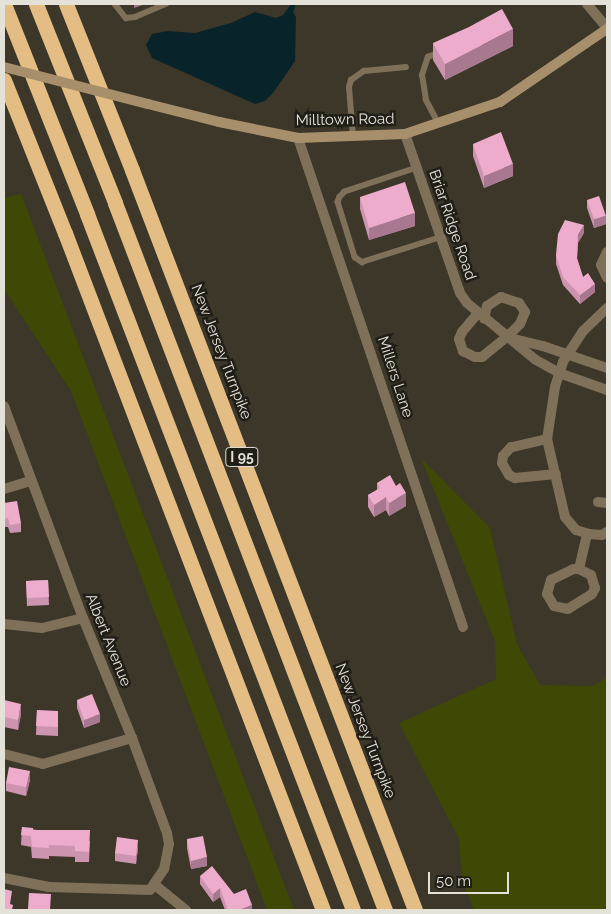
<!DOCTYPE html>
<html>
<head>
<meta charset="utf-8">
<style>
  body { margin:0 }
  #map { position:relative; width:611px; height:914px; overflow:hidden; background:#3c3729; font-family:Raleway,sans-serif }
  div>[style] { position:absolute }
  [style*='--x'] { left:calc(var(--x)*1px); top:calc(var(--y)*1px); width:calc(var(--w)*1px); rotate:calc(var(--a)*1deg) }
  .green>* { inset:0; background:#3f4804 }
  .water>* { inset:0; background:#09232b }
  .lane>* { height:5.5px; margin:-2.75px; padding:0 2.75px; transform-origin:2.75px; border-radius:2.75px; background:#7f7059 }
  .street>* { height:10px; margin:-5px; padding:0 5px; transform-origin:5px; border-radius:5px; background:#7f7059 }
  .secondary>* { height:10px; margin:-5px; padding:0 5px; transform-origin:5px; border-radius:5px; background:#a88f6b }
  .highway>* { height:15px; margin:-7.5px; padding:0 7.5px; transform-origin:7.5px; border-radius:7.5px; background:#e3bd84 }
  .secondary-bridge>* { height:10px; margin:-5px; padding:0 5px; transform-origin:5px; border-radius:5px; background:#a88f6b }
  .wall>* { inset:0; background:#cd94af }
  .shaded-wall>* { inset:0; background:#a7788f }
  .building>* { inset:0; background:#eeaccc }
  span { translate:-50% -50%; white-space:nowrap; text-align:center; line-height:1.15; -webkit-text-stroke:5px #211e18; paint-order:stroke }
  .shield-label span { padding:1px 4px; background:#211e18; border:1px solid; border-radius:4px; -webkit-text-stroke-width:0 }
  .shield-label { font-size:14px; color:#e4e1d8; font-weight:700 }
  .street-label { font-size:15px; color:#e4e1d8 }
  .frame { position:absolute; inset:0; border:5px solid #e4e1d8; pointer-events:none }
  .scale { position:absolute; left:428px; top:872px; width:81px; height:22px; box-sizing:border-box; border:2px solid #e4e1d8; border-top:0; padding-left:6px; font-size:15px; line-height:18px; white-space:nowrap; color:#e4e1d8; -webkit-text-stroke:4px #211e18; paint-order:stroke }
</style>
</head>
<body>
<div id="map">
  <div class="green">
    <div style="clip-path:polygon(21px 194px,294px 910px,267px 910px,71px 391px,6px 292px,4px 292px,4px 198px)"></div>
    <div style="clip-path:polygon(421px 458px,490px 528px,517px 644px,540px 685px,593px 686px,607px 677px,607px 910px,474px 910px,462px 881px,459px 839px,399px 723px,496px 679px,495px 641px)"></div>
  </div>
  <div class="water">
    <div style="clip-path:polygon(291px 4px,296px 4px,293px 12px,296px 17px,295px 61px,273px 93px,265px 101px,255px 104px,152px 58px,146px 45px,152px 34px,168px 31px,195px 33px,231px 23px,255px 12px,276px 18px,283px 15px)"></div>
  </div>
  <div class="lane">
    <div style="--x:115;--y:4;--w:18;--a:52"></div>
    <div style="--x:126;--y:18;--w:9;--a:-6"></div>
    <div style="--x:135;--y:17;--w:34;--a:-23"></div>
    <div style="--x:438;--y:123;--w:26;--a:-118"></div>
    <div style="--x:426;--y:100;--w:25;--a:-99"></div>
    <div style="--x:422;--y:75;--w:19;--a:-72"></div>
    <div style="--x:428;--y:57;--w:13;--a:-23"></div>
    <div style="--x:353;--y:137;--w:50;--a:-94.6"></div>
    <div style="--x:349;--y:87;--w:7;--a:-74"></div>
    <div style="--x:351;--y:80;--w:16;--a:-35"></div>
    <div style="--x:364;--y:71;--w:42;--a:-5.4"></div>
    <div style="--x:417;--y:168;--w:76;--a:161.6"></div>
    <div style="--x:345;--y:192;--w:7;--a:135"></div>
    <div style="--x:340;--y:197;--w:5;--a:112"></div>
    <div style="--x:338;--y:202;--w:58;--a:72.8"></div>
    <div style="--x:355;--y:257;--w:9;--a:36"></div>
    <div style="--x:362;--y:262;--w:83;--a:-17.6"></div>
  </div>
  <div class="street">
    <div style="--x:587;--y:4;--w:31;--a:50"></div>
    <div style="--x:405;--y:134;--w:168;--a:70.9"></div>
    <div style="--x:460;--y:293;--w:12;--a:55"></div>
    <div style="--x:467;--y:303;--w:89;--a:39.6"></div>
    <div style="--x:536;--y:360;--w:26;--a:29"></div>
    <div style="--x:559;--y:373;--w:51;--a:19.5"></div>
    <div style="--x:298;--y:138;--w:516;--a:71.35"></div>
    <div style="--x:607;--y:252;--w:14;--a:115"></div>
    <div style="--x:601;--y:265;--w:14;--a:65"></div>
    <div style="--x:607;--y:308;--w:33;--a:136"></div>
    <div style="--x:583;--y:331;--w:37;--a:123"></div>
    <div style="--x:563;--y:362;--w:26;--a:108"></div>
    <div style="--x:555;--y:387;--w:53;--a:98.7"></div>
    <div style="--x:547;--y:439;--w:80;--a:77"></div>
    <div style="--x:565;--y:517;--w:17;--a:50"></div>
    <div style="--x:576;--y:530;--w:14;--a:17"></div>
    <div style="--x:589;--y:534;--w:13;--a:4"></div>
    <div style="--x:602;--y:535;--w:6;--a:-31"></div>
    <div style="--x:478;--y:313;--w:25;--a:130"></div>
    <div style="--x:462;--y:332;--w:8;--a:113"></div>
    <div style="--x:459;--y:339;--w:13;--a:72"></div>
    <div style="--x:463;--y:351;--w:13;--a:27"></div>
    <div style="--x:475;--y:357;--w:7;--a:0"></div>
    <div style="--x:482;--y:357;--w:32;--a:-39"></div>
    <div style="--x:507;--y:337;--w:18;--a:-45"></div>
    <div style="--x:520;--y:324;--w:13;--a:-67"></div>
    <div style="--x:525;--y:312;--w:11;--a:-124"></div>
    <div style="--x:519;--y:303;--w:19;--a:-162"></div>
    <div style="--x:501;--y:297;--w:17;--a:147"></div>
    <div style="--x:487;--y:306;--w:13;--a:103"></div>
    <div style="--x:510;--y:338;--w:34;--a:14"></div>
    <div style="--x:543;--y:346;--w:68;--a:19"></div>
    <div style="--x:4;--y:406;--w:226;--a:69.6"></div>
    <div style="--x:83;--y:618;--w:130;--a:67.8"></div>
    <div style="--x:132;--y:738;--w:101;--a:69.8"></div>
    <div style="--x:167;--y:833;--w:11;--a:80"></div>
    <div style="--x:169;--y:844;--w:25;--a:101"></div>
    <div style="--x:164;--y:869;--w:25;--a:124"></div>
    <div style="--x:150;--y:890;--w:101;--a:-178.3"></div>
    <div style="--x:49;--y:887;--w:46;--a:-168.7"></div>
    <div style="--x:547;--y:439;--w:37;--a:167"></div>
    <div style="--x:511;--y:447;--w:12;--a:132"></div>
    <div style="--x:503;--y:456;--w:7;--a:98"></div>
    <div style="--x:502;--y:463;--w:14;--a:60"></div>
    <div style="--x:509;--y:475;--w:7;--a:27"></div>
    <div style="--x:515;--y:478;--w:41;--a:-5.6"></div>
    <div style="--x:4;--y:489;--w:27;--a:-17"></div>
    <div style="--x:598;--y:502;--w:9;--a:6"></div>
    <div style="--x:574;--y:569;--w:5;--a:0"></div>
    <div style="--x:579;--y:569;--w:13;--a:27"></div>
    <div style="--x:591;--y:575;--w:14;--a:73"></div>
    <div style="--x:595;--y:588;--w:7;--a:117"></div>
    <div style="--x:592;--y:594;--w:28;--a:148"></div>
    <div style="--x:568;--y:609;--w:14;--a:-168"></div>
    <div style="--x:554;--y:606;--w:14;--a:-120"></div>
    <div style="--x:547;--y:594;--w:15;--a:-74"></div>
    <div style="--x:551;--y:580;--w:25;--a:-26"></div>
    <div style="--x:579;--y:569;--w:36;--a:-77"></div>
    <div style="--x:4;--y:624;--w:38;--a:6"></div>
    <div style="--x:42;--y:628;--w:42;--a:-13.7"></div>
    <div style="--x:4;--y:754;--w:40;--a:14.4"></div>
    <div style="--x:43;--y:764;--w:93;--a:-16.3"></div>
    <div style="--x:155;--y:885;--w:40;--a:39"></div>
  </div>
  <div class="secondary">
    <div style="--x:148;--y:104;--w:73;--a:14.2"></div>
    <div style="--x:219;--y:122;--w:81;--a:11.4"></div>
    <div style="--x:298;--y:138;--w:107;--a:-2.1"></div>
    <div style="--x:405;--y:134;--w:100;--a:-18.6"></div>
    <div style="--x:500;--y:102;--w:130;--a:-34.3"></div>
  </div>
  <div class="highway">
    <div style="--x:4;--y:4;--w:226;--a:68.4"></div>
    <div style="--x:87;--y:214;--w:745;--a:69.08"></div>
    <div style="--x:36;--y:4;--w:214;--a:68.3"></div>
    <div style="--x:115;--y:203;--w:757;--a:69.1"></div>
    <div style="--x:66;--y:4;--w:179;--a:68.3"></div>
    <div style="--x:132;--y:170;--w:792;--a:69.07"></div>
    <div style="--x:4;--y:80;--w:165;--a:68.3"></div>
    <div style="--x:65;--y:233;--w:724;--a:69.14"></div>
  </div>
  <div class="secondary-bridge">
    <div style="--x:4;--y:67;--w:149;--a:14.4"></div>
  </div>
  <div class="wall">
    <div style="clip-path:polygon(433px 43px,513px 46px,445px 80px,433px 60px)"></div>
    <div style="clip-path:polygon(473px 144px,513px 176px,484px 188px,473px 156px)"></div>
    <div style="clip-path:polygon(360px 197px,415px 226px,369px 240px,360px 209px)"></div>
    <div style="clip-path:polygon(587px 200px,606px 224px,594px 228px,587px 208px)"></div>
    <div style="clip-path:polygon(584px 233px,578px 243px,577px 259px,583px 277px,595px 292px,580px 304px,563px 285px,556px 264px,556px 255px)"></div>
    <div style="clip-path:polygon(377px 483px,406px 506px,389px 516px,386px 510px,374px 517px,368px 507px,368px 495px,377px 490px)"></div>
    <div style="clip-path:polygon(4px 503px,21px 523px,21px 532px,10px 533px,8px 527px,4px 527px)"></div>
    <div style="clip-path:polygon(48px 580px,49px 605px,27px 606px,26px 581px)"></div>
    <div style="clip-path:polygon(4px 700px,21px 714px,18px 730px,4px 727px)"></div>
    <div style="clip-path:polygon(77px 700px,100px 722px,84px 728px,77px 708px)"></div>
    <div style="clip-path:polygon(37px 710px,58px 719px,58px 736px,36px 735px)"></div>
    <div style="clip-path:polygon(30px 780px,26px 796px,6px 791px,6px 783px)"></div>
    <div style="clip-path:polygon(22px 827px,90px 841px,89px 862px,75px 862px,75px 857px,49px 856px,49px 859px,32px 858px,31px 847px,21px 845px)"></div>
    <div style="clip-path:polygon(187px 839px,207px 866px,191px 869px,187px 848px)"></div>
    <div style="clip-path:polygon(138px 848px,136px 864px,115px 861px,115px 853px)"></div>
    <div style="clip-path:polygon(200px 876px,234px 894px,252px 910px,225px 910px,220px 897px,213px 902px,200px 884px)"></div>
  </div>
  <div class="shaded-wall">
    <div style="clip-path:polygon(134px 4px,145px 4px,134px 8px)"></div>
    <div style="clip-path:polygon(513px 29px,513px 46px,445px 80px,445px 64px)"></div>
    <div style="clip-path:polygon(513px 164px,513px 176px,484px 188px,484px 176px)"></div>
    <div style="clip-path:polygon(415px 213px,415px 226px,369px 240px,369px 228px)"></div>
    <div style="clip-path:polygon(606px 216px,606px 224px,594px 228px,594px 219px)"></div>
    <div style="clip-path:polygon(584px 225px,584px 233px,578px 243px,577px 266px,578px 235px)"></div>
    <div style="clip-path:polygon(595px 284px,595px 292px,580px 304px,580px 295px)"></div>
    <div style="clip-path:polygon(406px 493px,406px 506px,389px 516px,389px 503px)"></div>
    <div style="clip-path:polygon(386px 497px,386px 510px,374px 517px,374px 505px)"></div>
    <div style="clip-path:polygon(21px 704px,21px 714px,18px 730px,18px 720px)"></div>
    <div style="clip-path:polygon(100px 714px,100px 722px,84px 728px,84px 720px)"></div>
    <div style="clip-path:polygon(30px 771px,30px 780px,26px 796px,26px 787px)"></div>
    <div style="clip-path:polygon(138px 840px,138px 848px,136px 864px,136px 856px)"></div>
    <div style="clip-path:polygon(207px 857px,207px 866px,191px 869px,191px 861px)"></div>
    <div style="clip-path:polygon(220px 888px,220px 897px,213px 902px,213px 894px)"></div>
    <div style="clip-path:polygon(252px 905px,252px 910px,238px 910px)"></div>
  </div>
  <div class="building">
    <div style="clip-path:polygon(502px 9px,513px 29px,445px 64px,433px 43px,469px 27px)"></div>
    <div style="clip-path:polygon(501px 132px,513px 164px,484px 176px,473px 144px)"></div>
    <div style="clip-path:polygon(405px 182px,415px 213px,369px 228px,360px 197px)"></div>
    <div style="clip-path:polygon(599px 196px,606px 216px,594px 219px,587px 200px)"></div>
    <div style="clip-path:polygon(565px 220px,584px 225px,578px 235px,577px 258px,583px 277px,588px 273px,595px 284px,580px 295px,563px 277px,556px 255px,558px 234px)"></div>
    <div style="clip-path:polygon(390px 475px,396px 486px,400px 483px,406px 493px,389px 503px,386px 497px,374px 505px,368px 495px,380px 488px,377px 483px)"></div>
    <div style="clip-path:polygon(17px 501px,21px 523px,10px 525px,8px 518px,4px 519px,4px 503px)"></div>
    <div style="clip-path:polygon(48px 580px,49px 597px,27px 598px,26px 581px)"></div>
    <div style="clip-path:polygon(92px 694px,100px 714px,84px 720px,77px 700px)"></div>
    <div style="clip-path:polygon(4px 700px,21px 704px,18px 720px,4px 717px)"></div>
    <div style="clip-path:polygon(37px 710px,58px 711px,58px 727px,36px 726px)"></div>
    <div style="clip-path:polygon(9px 767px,30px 771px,26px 787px,6px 783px)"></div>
    <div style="clip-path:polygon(22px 827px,33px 828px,33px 830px,90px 830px,89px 852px,75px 851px,75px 846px,49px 845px,49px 848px,32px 847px,31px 836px,21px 835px)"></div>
    <div style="clip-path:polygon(203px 836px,207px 857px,191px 861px,187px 839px)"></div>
    <div style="clip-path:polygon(117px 837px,138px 840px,136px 856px,115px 853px)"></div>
    <div style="clip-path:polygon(212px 866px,234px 894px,246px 889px,252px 905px,238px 910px,228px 910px,220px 888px,213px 894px,200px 876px)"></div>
    <div style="clip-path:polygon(4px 889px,12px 891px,10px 904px,13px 905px,12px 910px,4px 910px)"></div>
    <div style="clip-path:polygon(29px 893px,51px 894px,50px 910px,28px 909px)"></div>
  </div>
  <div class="shield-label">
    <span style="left:242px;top:457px">I 95</span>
  </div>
  <div class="street-label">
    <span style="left:345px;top:120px;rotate:-1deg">Milltown Road</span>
    <span style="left:452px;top:225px;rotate:71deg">Briar Ridge Road</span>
    <span style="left:221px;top:352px;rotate:69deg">New Jersey Turnpike</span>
    <span style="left:395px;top:377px;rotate:72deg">Millers Lane</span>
    <span style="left:108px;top:640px;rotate:68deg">Albert Avenue</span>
    <span style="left:365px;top:731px;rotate:69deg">New Jersey Turnpike</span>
  </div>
  <div class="frame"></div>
  <div class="scale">50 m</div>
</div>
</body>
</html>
